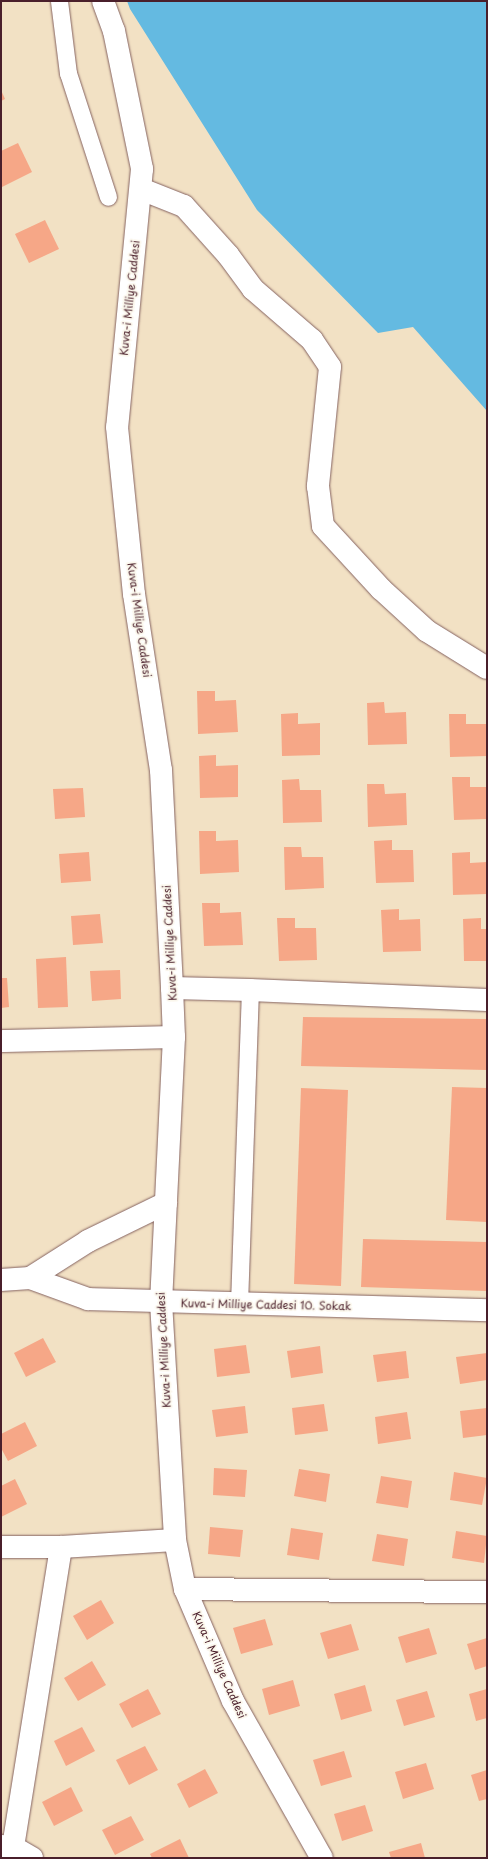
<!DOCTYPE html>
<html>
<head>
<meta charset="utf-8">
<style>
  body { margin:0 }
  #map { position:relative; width:488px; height:1859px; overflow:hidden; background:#f2e1c4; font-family:"Playpen Sans",sans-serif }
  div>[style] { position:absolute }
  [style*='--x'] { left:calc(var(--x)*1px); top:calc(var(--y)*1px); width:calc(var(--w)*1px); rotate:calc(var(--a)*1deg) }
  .water>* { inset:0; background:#64bae1 }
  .building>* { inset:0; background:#f6a787 }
  .roads { filter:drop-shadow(0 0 1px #856361) drop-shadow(0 0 1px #856361) }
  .service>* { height:17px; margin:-8.5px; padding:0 8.5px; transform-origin:8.5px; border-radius:8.5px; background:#fff }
  .minor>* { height:22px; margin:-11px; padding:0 11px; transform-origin:11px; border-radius:11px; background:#fff }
  .primary>* { height:22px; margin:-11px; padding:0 11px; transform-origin:11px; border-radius:11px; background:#fff }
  span { translate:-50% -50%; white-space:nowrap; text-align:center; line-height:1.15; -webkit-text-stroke:3.5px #fbf7ec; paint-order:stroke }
  .street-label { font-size:11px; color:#4a1f2b }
  .frame { position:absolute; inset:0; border:2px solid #4a1f2b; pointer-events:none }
</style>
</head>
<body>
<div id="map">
  <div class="water">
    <div style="clip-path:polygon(127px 1px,487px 1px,487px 411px,413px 327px,378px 333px,257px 210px,130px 9px)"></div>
  </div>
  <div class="building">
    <div style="clip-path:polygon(1px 90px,5px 99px,1px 101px)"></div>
    <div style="clip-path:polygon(18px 143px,32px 172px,2px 187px,1px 151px)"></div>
    <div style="clip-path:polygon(45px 220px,59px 249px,29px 263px,15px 234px)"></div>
    <div style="clip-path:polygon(197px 691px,215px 691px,215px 701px,236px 700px,238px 732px,198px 734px)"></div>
    <div style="clip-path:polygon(384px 702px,385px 713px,406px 712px,407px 744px,368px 745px,367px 703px)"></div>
    <div style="clip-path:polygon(298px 713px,298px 724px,320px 723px,320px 755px,282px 756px,281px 714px)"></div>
    <div style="clip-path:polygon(449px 714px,466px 714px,466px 724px,487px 724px,487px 756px,450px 757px)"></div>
    <div style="clip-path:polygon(216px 755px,216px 766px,238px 765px,238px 797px,200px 798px,199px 756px)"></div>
    <div style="clip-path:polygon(452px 777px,470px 777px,470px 787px,487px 787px,487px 819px,454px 820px)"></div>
    <div style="clip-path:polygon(299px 779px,300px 790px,321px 790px,322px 822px,283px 823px,282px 780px)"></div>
    <div style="clip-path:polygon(367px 784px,384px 784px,385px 794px,406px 793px,407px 825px,368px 827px)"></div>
    <div style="clip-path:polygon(83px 788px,85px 817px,55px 819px,53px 789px)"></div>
    <div style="clip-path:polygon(199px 831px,216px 831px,216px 841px,238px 840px,239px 872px,200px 874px)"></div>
    <div style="clip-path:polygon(392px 840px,392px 850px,413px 850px,414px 882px,376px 883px,374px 841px)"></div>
    <div style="clip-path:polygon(284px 847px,301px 847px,302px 857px,323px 857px,324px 888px,285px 890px)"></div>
    <div style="clip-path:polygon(89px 852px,91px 881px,61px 883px,59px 854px)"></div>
    <div style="clip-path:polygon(470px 852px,470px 863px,487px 862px,487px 894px,453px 895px,452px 853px)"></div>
    <div style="clip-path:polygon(202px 903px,220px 903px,220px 913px,241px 912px,243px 945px,204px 946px)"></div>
    <div style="clip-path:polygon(399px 909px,399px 920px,420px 919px,421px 951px,383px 952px,381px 910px)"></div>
    <div style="clip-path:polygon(100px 914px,103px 943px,73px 945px,71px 916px)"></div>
    <div style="clip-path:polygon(277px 918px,295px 918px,295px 928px,316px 928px,317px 960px,279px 961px)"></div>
    <div style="clip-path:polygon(481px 918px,481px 929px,487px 929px,487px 961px,464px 961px,463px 919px)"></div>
    <div style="clip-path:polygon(66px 957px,68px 1007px,38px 1008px,36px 959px)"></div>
    <div style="clip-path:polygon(120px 970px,121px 999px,92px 1001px,90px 971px)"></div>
    <div style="clip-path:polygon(1px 978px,7px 978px,9px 1007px,1px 1008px)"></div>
    <div style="clip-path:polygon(303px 1017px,487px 1019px,487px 1070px,301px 1066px)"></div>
    <div style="clip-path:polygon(452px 1087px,487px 1088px,487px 1222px,446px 1220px)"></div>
    <div style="clip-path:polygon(301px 1088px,348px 1090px,341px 1286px,294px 1284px)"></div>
    <div style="clip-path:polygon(363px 1239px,487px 1242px,487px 1291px,361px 1287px)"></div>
    <div style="clip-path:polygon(43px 1338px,56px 1362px,26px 1377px,14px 1353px)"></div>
    <div style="clip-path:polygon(246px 1345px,250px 1373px,217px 1377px,214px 1349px)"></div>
    <div style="clip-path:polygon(320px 1346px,323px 1373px,291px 1378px,287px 1351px)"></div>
    <div style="clip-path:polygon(406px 1351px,409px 1378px,377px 1382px,373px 1355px)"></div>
    <div style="clip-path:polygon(487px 1353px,487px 1380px,460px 1384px,456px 1357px)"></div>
    <div style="clip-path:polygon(324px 1404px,328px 1431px,295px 1435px,292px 1408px)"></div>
    <div style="clip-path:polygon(245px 1406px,248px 1433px,216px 1437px,212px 1410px)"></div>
    <div style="clip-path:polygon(487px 1408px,487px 1435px,463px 1438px,460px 1411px)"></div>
    <div style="clip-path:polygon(407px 1412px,411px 1439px,378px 1444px,375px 1417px)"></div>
    <div style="clip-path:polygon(25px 1422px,37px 1446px,8px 1461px,1px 1448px,1px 1434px)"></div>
    <div style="clip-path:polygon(214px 1468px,247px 1470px,245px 1497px,213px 1495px)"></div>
    <div style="clip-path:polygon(299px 1469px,330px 1474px,326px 1502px,294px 1496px)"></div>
    <div style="clip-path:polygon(454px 1472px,487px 1478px,482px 1505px,450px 1500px)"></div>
    <div style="clip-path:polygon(381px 1476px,412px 1481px,408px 1508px,376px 1503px)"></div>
    <div style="clip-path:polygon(15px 1479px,27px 1504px,1px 1517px,1px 1486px)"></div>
    <div style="clip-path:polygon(210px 1527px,243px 1530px,240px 1557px,208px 1554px)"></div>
    <div style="clip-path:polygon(291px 1528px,323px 1533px,319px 1560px,287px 1555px)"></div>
    <div style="clip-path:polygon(456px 1531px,487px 1536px,484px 1563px,452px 1558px)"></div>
    <div style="clip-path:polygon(377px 1534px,408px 1539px,404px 1566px,372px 1561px)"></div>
    <div style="clip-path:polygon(101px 1600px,114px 1623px,87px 1640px,73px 1616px)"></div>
    <div style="clip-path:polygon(265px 1619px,273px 1645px,241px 1654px,233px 1628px)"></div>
    <div style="clip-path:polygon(351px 1624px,359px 1650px,328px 1659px,320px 1633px)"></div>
    <div style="clip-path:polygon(429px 1628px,437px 1654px,406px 1663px,398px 1637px)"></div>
    <div style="clip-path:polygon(487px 1638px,487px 1666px,475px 1670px,467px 1644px)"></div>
    <div style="clip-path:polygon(92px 1661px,106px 1685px,78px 1701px,64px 1678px)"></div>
    <div style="clip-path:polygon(293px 1680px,300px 1706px,269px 1715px,262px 1689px)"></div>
    <div style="clip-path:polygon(365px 1685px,372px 1711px,341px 1720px,334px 1694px)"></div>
    <div style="clip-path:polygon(148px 1689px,161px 1714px,132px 1728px,119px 1704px)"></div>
    <div style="clip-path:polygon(487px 1689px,487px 1718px,476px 1721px,469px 1694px)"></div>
    <div style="clip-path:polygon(427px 1691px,435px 1717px,404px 1726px,396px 1700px)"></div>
    <div style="clip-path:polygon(82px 1727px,95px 1751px,66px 1766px,54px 1741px)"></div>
    <div style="clip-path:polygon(145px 1746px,158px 1770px,129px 1785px,116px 1760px)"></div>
    <div style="clip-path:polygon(344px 1751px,352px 1777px,321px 1786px,313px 1760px)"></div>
    <div style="clip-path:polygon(426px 1763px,434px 1789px,403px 1799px,395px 1772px)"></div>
    <div style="clip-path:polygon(205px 1769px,218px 1793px,189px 1808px,177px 1784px)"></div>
    <div style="clip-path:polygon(487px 1770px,487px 1799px,479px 1801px,471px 1775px)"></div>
    <div style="clip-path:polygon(71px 1787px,83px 1811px,54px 1826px,42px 1802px)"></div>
    <div style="clip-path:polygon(365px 1805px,373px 1831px,342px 1841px,334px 1814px)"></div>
    <div style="clip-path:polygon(131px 1816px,144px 1840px,115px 1855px,102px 1830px)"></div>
    <div style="clip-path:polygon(180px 1839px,189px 1858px,152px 1858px,150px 1854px)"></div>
    <div style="clip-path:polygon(421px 1843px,425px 1858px,391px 1858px,389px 1852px)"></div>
  </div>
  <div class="roads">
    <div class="service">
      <div style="--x:59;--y:1;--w:73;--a:82.9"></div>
      <div style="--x:68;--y:73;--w:130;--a:72.1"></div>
      <div style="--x:239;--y:1304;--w:314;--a:-88"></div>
    </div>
    <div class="minor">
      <div style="--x:141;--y:189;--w:46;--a:21.6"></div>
      <div style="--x:184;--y:206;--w:66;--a:48.1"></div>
      <div style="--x:228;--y:255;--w:42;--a:53.7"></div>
      <div style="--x:253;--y:289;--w:78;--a:40.8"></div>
      <div style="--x:312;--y:340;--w:32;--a:56"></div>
      <div style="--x:330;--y:367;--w:120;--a:95.8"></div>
      <div style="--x:318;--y:486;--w:40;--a:82.9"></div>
      <div style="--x:323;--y:526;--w:86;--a:47.4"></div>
      <div style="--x:381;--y:589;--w:62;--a:42.4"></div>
      <div style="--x:427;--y:631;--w:70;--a:31.7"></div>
      <div style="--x:172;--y:988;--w:78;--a:1.5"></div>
      <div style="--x:250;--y:990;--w:237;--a:2.4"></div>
      <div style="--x:1;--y:1041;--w:173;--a:-1.3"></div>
      <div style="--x:30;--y:1278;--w:69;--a:-32.5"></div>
      <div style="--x:88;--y:1241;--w:87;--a:-26"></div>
      <div style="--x:1;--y:1280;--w:29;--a:-4"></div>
      <div style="--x:30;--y:1278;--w:62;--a:19.9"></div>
      <div style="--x:88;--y:1299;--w:399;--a:1.6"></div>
      <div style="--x:1;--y:1547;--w:60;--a:0"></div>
      <div style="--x:61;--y:1547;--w:114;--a:-3.5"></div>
      <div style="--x:185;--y:1589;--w:302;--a:0.6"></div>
      <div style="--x:1;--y:1846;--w:12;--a:5"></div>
      <div style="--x:13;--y:1847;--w:22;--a:30"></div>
      <div style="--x:13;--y:1847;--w:304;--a:-80.9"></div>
    </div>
    <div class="primary">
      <div style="--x:103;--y:1;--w:32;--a:70"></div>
      <div style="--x:114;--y:31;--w:141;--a:78.5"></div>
      <div style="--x:142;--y:169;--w:259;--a:95.5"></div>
      <div style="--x:117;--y:427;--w:168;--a:84.2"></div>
      <div style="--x:134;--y:594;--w:178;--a:81.3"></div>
      <div style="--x:161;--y:770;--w:218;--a:87.1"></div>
      <div style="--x:172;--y:988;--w:49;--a:87.7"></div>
      <div style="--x:174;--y:1037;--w:265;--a:92.8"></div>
      <div style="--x:161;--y:1302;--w:238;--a:86.6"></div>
      <div style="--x:175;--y:1540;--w:50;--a:78.5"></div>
      <div style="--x:185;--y:1589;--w:122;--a:66.8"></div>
      <div style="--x:233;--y:1701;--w:180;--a:60.5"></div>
    </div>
  </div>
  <div class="street-label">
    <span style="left:130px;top:298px;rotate:-84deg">Kuva-i Milliye Caddesi</span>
    <span style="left:139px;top:620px;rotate:82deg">Kuva-i Milliye Caddesi</span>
    <span style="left:170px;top:943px;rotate:-93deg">Kuva-i Milliye Caddesi</span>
    <span style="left:266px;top:1305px;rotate:1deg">Kuva-i Milliye Caddesi 10. Sokak</span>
    <span style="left:164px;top:1350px;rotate:-93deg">Kuva-i Milliye Caddesi</span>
    <span style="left:219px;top:1665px;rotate:66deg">Kuva-i Milliye Caddesi</span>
  </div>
  <div class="frame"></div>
</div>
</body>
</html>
